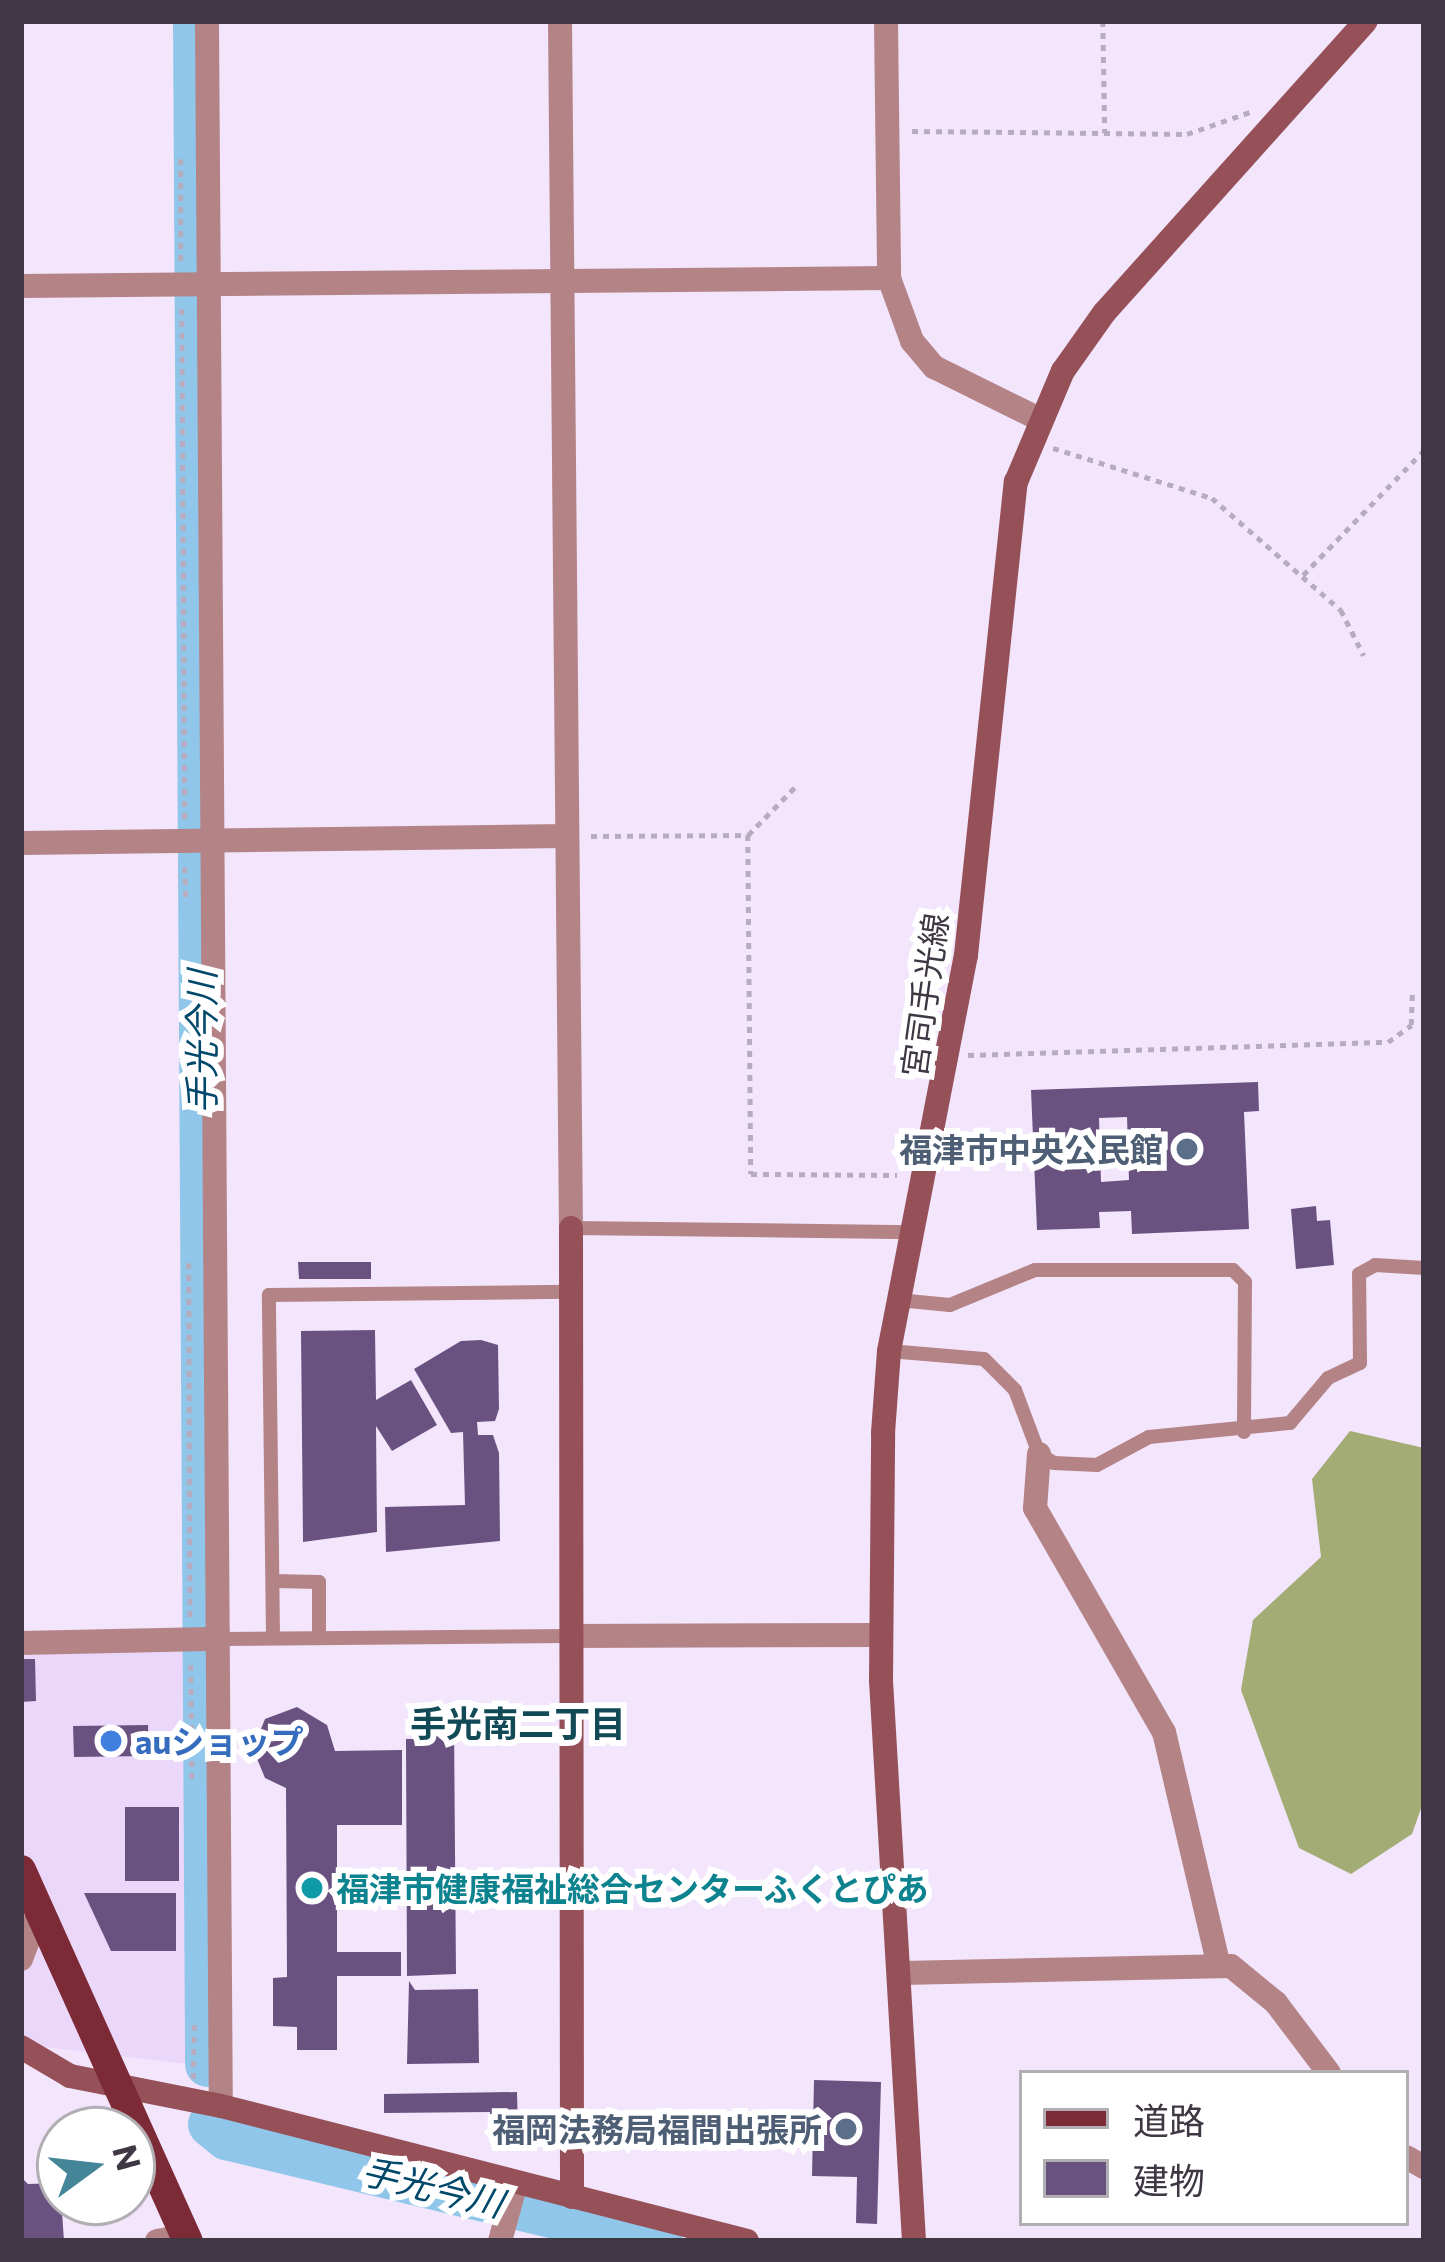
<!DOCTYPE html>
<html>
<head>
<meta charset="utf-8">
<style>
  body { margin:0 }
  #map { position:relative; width:1445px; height:2262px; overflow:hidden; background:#f2e5fc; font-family:Commissioner,"Noto Sans JP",sans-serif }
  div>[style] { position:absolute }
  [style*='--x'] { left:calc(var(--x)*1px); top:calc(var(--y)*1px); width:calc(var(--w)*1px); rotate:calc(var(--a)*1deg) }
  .built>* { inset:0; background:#ebd7fa }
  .forest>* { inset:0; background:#a2ac74 }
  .river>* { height:45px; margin:-22.5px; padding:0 22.5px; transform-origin:22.5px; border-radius:22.5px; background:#90c6ea }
  .building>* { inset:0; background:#6a5280 }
  .path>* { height:4.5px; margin-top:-2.25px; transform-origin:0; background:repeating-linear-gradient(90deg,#b7acbf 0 6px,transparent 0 12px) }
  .lane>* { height:14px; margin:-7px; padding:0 7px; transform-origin:7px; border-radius:7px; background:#b48386 }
  .street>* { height:24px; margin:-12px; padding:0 12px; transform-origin:12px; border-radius:12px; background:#b48386 }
  .secondary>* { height:24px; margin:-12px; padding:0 12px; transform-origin:12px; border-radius:12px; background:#955058 }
  .primary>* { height:30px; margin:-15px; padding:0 15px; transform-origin:15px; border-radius:15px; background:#7d2a37 }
  .dots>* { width:33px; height:33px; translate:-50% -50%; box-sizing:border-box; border:6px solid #fff; border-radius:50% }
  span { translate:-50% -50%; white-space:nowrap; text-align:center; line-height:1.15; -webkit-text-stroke:12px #fff; paint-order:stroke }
  .street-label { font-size:33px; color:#3f3844 }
  .service-label { font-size:33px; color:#4e5e75; font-weight:700 }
  .right { translate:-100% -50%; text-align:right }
  .shop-label { font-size:33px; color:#366cbe; font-weight:700 }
  .left { translate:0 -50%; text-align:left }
  .culture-label { font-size:33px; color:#0d838f; font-weight:700 }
  .water-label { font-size:36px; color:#01486b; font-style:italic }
  .neighbourhood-label { font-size:36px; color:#114957; font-weight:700 }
  .frame { position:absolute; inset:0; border:24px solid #3f3844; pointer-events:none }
  .legend { position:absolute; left:1019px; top:2070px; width:390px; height:156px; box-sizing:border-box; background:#fff; border:3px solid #b2afb4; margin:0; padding:15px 21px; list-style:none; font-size:36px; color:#3f3844 }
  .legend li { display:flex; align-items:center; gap:24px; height:60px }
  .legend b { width:60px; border:3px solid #b2afb4 }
  .north { position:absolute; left:36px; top:2106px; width:120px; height:120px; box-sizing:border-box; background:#fff; border:3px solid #b2afb4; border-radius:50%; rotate:75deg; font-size:33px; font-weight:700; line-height:48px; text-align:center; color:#3f3844 }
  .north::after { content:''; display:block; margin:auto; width:42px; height:54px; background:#448597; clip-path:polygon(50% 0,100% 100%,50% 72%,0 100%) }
</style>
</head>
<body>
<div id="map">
  <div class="built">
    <div style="clip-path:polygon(21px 1650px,184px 1652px,187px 2064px,21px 2044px)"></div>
  </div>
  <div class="forest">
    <div style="clip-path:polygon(1350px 1431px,1424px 1448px,1424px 1800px,1412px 1834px,1351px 1874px,1299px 1848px,1241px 1690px,1253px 1620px,1321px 1557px,1312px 1479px)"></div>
  </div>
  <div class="river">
    <div style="--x:195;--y:21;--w:2043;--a:89.66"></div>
    <div style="--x:210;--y:2124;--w:21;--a:39"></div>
    <div style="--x:226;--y:2137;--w:446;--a:13.5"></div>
  </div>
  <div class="building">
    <div style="clip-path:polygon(evenodd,1258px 1082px,1259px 1111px,1244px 1112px,1249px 1229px,1132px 1234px,1131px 1211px,1099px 1212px,1100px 1228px,1037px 1230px,1031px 1090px,1258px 1082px,1127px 1117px,1129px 1180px,1101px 1182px,1099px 1118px,1127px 1117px)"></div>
    <div style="clip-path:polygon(1316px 1206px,1317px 1221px,1330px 1220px,1334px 1265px,1296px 1269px,1291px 1209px)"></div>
    <div style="clip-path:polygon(298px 1262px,371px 1262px,371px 1279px,299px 1279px)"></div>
    <div style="clip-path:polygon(375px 1330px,376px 1400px,411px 1380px,437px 1425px,392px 1451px,376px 1426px,377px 1532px,303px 1542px,301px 1331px)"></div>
    <div style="clip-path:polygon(481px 1340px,498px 1345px,499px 1409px,495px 1421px,477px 1422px,478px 1435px,493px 1435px,499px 1453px,500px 1541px,386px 1552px,385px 1507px,465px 1505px,463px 1432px,451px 1433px,414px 1369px,461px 1341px)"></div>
    <div style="clip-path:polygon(21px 1659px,35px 1659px,36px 1701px,21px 1702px)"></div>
    <div style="clip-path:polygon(297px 1707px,327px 1725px,335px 1751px,402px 1750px,402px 1825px,337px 1825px,337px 1952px,401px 1952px,401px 1976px,337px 1976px,337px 2050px,297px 2050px,297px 2027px,273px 2026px,273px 1978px,287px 1977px,286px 1788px,265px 1778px,253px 1749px,265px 1719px)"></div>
    <div style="clip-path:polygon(148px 1725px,149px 1756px,74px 1757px,73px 1726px)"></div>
    <div style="clip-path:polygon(418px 1726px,454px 1726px,456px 1974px,407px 1976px,406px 1739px,419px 1739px)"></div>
    <div style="clip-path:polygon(125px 1807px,179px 1807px,179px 1881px,125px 1881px)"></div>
    <div style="clip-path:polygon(84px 1893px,176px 1893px,176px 1951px,111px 1951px)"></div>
    <div style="clip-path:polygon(409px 1981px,415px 1990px,478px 1989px,479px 2063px,407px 2064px)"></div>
    <div style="clip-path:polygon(814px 2080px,881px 2082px,877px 2224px,856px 2223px,857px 2177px,812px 2176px)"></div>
    <div style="clip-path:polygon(517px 2092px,518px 2130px,490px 2131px,490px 2112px,384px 2113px,384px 2094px)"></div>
    <div style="clip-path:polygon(21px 2177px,28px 2184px,60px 2183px,64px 2241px,21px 2241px)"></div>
  </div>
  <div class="path">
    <div style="--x:1103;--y:21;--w:112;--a:89"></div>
    <div style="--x:912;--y:131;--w:275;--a:0.6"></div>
    <div style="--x:1187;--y:134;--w:67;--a:-19.2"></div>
    <div style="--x:181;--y:159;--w:102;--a:90"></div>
    <div style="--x:182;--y:309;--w:510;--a:89.66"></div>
    <div style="--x:1053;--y:448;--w:167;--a:17.5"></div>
    <div style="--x:1212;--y:498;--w:171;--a:41"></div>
    <div style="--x:1341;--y:610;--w:51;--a:63.4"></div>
    <div style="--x:1303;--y:575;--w:174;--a:-45.9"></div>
    <div style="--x:748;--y:835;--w:71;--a:-45.6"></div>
    <div style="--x:591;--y:836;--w:157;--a:-0.4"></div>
    <div style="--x:748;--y:835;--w:339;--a:89.5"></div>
    <div style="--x:751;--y:1174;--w:146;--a:0.4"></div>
    <div style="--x:185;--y:867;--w:36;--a:88"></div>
    <div style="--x:968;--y:1055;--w:420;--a:-1.8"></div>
    <div style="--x:1388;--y:1042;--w:29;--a:-36"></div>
    <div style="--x:1411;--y:1025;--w:33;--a:-88"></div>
    <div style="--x:189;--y:1263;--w:354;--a:89.8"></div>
    <div style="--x:191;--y:1665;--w:114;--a:89.5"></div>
    <div style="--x:193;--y:2079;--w:54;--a:-88.9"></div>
  </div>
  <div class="lane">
    <div style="--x:571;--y:1228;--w:342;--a:0.7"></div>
    <div style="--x:898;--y:1300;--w:52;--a:5.5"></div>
    <div style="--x:950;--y:1305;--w:92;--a:-22.4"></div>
    <div style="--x:1035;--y:1270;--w:198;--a:0"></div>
    <div style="--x:1233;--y:1270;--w:17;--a:45"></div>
    <div style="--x:1245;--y:1282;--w:150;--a:90.4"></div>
    <div style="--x:889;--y:1351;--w:95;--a:4.8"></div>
    <div style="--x:984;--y:1359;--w:44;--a:45"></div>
    <div style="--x:1015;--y:1390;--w:68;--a:69.4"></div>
    <div style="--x:1039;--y:1454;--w:17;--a:31"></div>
    <div style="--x:1054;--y:1463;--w:43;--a:2.7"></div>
    <div style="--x:1097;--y:1465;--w:59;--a:-28.3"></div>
    <div style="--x:1149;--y:1437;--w:142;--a:-5.7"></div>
    <div style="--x:1290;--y:1423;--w:59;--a:-49.8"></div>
    <div style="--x:1328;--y:1378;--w:35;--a:-25"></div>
    <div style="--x:1360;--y:1363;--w:89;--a:-90.6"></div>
    <div style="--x:1359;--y:1274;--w:18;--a:-29"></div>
    <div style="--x:1375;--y:1265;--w:49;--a:3.5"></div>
    <div style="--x:273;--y:1581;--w:46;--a:1.2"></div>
    <div style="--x:319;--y:1582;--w:54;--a:90"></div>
    <div style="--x:273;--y:1636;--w:341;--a:-90.7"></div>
    <div style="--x:269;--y:1295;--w:299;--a:-0.6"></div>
    <div style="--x:220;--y:1639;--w:350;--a:-0.5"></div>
  </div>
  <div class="street">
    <div style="--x:207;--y:21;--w:2085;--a:89.62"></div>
    <div style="--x:560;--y:21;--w:1207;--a:89.48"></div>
    <div style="--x:886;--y:21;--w:257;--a:89.3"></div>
    <div style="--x:889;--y:278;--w:67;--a:69.9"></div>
    <div style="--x:912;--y:341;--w:34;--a:50"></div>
    <div style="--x:934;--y:367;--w:117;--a:26.3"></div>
    <div style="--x:21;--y:286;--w:868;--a:-0.53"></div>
    <div style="--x:21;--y:843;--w:546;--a:-0.73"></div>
    <div style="--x:1039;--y:1454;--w:54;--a:94.2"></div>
    <div style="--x:1035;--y:1508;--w:258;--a:60.1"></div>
    <div style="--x:1164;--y:1732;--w:240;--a:76.8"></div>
    <div style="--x:570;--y:1636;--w:310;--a:-0.2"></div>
    <div style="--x:21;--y:1643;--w:199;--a:-1.2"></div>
    <div style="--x:21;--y:1959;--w:51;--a:-69.4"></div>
    <div style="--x:901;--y:1973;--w:330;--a:-1.2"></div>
    <div style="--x:1231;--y:1966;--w:58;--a:39.4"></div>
    <div style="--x:1276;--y:2003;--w:88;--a:52.9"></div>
    <div style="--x:1406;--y:2157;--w:21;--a:29"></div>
    <div style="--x:157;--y:2241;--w:28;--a:-10"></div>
    <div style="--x:500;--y:2241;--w:60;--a:-74.6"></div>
  </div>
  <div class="secondary">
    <div style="--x:571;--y:1228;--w:969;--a:89.94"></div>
    <div style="--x:21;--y:2047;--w:57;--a:30.6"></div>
    <div style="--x:70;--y:2076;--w:154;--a:11.2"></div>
    <div style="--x:221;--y:2106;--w:543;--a:14.39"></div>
    <div style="--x:914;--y:2241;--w:562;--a:-93.37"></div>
    <div style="--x:881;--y:1680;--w:247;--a:-89.5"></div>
    <div style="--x:883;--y:1433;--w:82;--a:-85.8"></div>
    <div style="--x:889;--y:1351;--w:403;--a:-79"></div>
    <div style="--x:966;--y:955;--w:476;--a:-84"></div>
    <div style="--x:1016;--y:482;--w:121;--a:-67.1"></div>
    <div style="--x:1063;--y:371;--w:71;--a:-54.7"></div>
    <div style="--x:1104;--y:313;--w:392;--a:-48.1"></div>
  </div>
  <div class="primary">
    <div style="--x:21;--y:1870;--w:407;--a:65.8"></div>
  </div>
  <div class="dots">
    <div style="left:1187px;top:1149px;background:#5c6f8a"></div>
    <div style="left:111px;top:1741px;background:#3f7fe0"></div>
    <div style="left:312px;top:1888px;background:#0f9aa8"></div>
    <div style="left:846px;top:2129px;background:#5c6f8a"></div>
  </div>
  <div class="street-label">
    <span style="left:924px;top:995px;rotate:-82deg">宮司手光線</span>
  </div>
  <div class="service-label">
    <span class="right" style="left:1163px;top:1149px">福津市中央公民館</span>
    <span class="right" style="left:822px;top:2129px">福岡法務局福間出張所</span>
  </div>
  <div class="shop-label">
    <span class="left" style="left:135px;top:1741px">auショップ</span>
  </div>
  <div class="culture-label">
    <span class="left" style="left:336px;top:1888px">福津市健康福祉総合センターふくとぴあ</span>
  </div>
  <div class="water-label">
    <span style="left:201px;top:1042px;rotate:-90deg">手光今川</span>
    <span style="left:433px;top:2186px;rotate:14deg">手光今川</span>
  </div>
  <div class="neighbourhood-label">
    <span style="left:518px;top:1723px">手光南二丁目</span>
  </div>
  <div class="frame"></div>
  <ul class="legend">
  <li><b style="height:15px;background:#7d2a37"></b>道路</li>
  <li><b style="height:33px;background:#6a5280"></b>建物</li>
  </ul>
  <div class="north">N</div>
</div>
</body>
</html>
